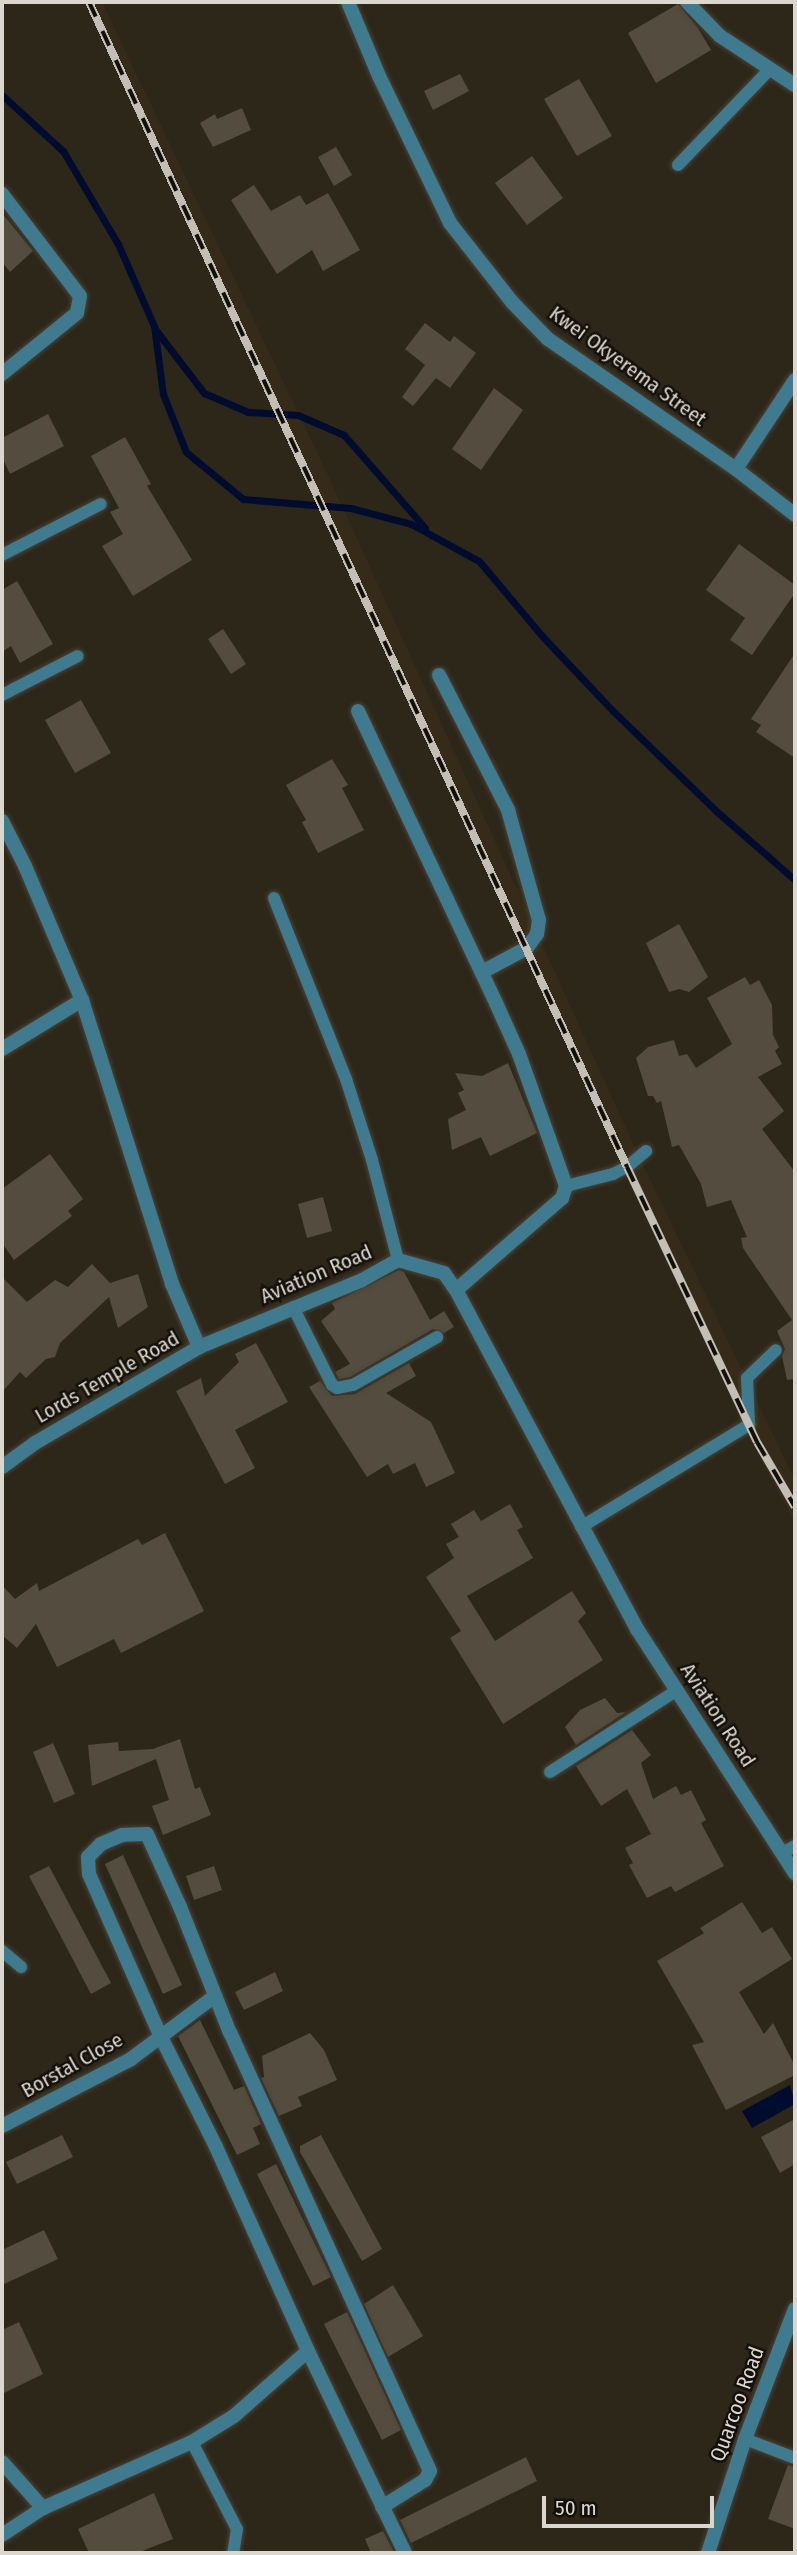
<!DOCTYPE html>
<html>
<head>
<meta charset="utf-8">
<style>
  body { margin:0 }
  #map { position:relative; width:797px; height:2555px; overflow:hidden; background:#2d271a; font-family:"Fira Sans Condensed",sans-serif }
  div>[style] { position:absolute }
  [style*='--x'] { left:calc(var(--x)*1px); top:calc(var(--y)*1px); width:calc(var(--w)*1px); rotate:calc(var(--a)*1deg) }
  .built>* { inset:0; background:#352b18 }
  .water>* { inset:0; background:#000c2e }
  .stream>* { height:7px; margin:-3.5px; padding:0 3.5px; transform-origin:3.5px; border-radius:3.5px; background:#000c2e }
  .building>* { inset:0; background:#544c3e }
  .roads { filter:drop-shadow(0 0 2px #494337) drop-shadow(0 0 2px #494337) }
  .lane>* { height:12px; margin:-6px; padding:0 6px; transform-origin:6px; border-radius:6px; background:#407a8f }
  .street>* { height:14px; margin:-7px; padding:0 7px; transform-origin:7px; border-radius:7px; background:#407a8f }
  .rail>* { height:8px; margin-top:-4px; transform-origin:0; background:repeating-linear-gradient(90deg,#13100a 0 16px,#c3bfb6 0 32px); box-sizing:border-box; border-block:2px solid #c3bfb6 }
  span { translate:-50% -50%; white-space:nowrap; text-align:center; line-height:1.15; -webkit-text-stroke:5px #13100a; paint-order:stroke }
  .street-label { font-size:21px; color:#dbd7cf }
  .frame { position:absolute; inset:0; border:4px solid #dbd7cf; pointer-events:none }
  .scale { position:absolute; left:542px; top:2496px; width:172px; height:32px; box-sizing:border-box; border:4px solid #dbd7cf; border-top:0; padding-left:9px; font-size:21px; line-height:24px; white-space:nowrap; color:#dbd7cf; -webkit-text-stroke:5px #13100a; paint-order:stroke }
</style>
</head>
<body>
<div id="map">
  <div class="built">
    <div style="clip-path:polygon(84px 2px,102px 2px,327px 473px,636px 1150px,795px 1480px,795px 1522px,762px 1462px,618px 1159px,415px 711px)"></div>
  </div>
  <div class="water">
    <div style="clip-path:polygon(790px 2085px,795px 2104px,752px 2128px,742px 2111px)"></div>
  </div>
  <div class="stream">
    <div style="--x:2;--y:95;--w:83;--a:42.6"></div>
    <div style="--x:63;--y:151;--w:108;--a:59.4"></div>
    <div style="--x:118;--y:244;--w:90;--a:66.3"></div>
    <div style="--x:154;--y:326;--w:69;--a:82.5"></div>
    <div style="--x:163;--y:394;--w:62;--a:68.4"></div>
    <div style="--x:186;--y:452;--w:74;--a:39.5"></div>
    <div style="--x:243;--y:499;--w:108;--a:4.8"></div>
    <div style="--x:351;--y:508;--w:62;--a:14.9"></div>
    <div style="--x:411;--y:524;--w:77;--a:28.6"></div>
    <div style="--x:479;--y:561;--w:99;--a:49.9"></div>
    <div style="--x:543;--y:637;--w:102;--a:46.6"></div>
    <div style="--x:613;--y:711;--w:142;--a:44.1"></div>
    <div style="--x:715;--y:810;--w:106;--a:41.2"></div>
    <div style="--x:155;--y:329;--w:81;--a:52.6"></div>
    <div style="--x:204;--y:393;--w:48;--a:23.4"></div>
    <div style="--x:248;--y:412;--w:50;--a:3.4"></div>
    <div style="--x:298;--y:415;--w:50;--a:23.5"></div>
    <div style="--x:344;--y:435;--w:123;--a:48.9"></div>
  </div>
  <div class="building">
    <div style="clip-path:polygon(678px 4px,698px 28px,711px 50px,656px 83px,628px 33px)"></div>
    <div style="clip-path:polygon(460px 74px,469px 91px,433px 110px,424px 91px)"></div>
    <div style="clip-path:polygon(579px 79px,612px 136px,577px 156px,544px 99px)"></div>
    <div style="clip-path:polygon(242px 108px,251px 130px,213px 147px,200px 123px,215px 114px,217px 119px)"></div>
    <div style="clip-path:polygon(336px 147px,352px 175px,334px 186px,318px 157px)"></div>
    <div style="clip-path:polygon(532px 156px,563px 198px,527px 225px,495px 183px)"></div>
    <div style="clip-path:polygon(254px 185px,271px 211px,300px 195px,306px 205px,328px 193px,360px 250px,323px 271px,312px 250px,277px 274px,231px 200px)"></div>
    <div style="clip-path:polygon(2px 213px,33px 251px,10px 272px,2px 262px)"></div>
    <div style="clip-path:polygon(425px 323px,450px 342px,454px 336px,476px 353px,450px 388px,436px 378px,413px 406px,402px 397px,425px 365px,405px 349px)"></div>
    <div style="clip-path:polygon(494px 388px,523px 410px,481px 470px,452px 449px)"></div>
    <div style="clip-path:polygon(48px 414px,64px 446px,10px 474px,2px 457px,2px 438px)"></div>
    <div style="clip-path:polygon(125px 437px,151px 484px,147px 486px,192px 560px,133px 596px,102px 546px,123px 534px,110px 512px,119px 508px,91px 456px)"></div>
    <div style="clip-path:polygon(739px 544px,795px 585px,795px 593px,752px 655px,730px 640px,745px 618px,706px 590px)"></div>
    <div style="clip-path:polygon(17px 581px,53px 644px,20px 663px,11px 646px,2px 652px,2px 590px)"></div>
    <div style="clip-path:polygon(223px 629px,246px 664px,231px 674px,208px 639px)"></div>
    <div style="clip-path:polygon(795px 653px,795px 758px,756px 732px,761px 725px,751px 719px)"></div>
    <div style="clip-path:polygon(81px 700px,111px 753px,75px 773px,45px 720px)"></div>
    <div style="clip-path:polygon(332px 759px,348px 785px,342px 788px,364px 830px,318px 853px,302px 822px,306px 820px,286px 785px)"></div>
    <div style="clip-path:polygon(679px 924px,708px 977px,689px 992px,679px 989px,669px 992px,646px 943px)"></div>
    <div style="clip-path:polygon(745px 977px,750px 985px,759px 980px,772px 1005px,773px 1035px,779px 1047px,775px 1051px,782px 1064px,758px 1077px,784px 1111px,762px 1129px,795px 1172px,795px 1379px,787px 1380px,782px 1356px,785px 1349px,777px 1331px,792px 1320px,743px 1248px,741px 1238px,747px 1237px,731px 1200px,707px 1207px,701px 1184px,679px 1145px,672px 1147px,661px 1101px,657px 1103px,653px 1096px,648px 1096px,636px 1058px,648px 1047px,674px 1040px,679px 1056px,687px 1054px,696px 1068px,732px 1044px,707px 998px)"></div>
    <div style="clip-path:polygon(508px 1063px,537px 1133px,490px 1156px,481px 1137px,452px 1150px,448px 1119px,466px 1110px,458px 1093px,464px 1090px,455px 1073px,482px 1076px)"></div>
    <div style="clip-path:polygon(50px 1154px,83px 1199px,68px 1211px,72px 1216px,14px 1260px,2px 1243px,2px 1189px)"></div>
    <div style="clip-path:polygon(323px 1197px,332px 1231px,307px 1238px,298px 1204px)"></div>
    <div style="clip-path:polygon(92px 1264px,110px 1283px,138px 1274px,148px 1307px,118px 1328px,109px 1297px,60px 1343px,55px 1357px,46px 1359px,26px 1378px,20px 1372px,2px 1392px,2px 1277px,27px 1302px,55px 1280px,68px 1287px)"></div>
    <div style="clip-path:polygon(399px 1270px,404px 1272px,430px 1320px,444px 1311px,454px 1327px,444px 1333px,433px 1329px,350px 1377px,339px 1379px,335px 1372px,350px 1364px,321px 1321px,335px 1309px,332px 1303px)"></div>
    <div style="clip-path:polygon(256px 1343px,288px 1402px,235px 1430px,255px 1468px,225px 1484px,176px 1391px,201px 1378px,205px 1396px,239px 1362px,235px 1354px)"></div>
    <div style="clip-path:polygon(409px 1363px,416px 1376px,386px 1393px,431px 1422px,455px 1473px,426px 1487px,415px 1463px,393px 1474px,388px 1464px,367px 1477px,309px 1387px,320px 1381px,332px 1396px,355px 1394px)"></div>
    <div style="clip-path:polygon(510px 1504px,523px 1527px,517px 1530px,533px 1558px,467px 1596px,495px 1641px,572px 1591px,586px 1613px,578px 1621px,603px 1660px,503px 1724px,450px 1638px,461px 1631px,426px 1577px,454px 1558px,446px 1544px,459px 1537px,451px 1524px,474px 1510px,481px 1521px)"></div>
    <div style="clip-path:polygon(165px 1533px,204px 1611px,121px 1653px,114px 1639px,57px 1667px,36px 1624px,17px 1648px,2px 1635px,2px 1585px,15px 1599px,37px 1583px,39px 1591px,138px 1539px,142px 1545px)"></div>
    <div style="clip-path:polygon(605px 1698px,617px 1713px,626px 1712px,576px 1745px,565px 1727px,580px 1710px)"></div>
    <div style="clip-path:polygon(632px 1730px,651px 1755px,641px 1763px,653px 1799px,676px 1786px,681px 1795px,691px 1790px,706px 1820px,701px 1823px,724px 1866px,675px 1892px,671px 1886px,647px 1898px,629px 1865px,633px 1863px,625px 1848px,651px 1834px,627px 1789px,601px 1806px,576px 1766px)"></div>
    <div style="clip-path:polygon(180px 1739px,195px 1789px,200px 1787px,211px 1815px,163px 1835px,152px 1806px,169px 1800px,156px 1759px,92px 1786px,88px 1745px,118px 1742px,119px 1751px,153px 1749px)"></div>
    <div style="clip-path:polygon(53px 1743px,75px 1794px,54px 1803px,33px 1752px)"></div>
    <div style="clip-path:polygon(123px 1855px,182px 1985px,163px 1994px,105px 1864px)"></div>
    <div style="clip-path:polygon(49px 1866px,111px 1983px,91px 1994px,29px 1876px)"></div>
    <div style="clip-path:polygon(214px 1866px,222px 1890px,194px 1900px,186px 1876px)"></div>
    <div style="clip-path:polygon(742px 1902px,762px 1933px,772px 1927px,792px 1959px,739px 1992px,764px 2034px,773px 2023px,795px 2066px,795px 2075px,726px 2110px,692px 2045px,704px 2042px,657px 1961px,704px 1933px,700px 1928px)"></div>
    <div style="clip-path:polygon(275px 1972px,283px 1991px,244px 2010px,235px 1992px)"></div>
    <div style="clip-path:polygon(200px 2020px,234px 2090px,244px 2086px,261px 2124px,253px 2128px,260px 2144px,237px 2155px,178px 2036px)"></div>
    <div style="clip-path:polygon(310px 2033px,324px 2050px,337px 2080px,298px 2097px,302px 2106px,279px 2116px,261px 2078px,264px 2077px,262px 2056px)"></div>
    <div style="clip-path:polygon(795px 2119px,795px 2164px,780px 2173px,761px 2137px)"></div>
    <div style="clip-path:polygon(62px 2135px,73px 2157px,17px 2184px,6px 2162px)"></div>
    <div style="clip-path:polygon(321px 2135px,382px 2249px,362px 2261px,300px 2152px,300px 2146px)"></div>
    <div style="clip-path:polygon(276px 2164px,331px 2277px,313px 2286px,257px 2174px)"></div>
    <div style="clip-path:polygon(44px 2230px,58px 2259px,2px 2285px,2px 2250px)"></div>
    <div style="clip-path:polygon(393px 2285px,423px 2336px,388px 2357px,364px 2304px)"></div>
    <div style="clip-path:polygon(347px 2312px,401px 2430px,382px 2440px,324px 2324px)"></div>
    <div style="clip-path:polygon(19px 2322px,43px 2374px,2px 2394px,2px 2330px)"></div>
    <div style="clip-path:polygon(526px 2457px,537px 2481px,411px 2543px,400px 2520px)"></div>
    <div style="clip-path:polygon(788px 2465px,795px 2467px,795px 2529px,768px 2519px)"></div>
    <div style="clip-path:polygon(154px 2493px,173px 2539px,137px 2553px,89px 2553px,78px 2529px)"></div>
    <div style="clip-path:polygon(383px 2531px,394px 2552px,371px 2553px,365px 2539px)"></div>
  </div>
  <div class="roads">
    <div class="lane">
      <div style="--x:678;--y:165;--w:133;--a:-46.2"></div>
      <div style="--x:2;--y:555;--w:111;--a:-27.3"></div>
      <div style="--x:2;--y:695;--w:85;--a:-27.2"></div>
      <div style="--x:274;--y:898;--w:195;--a:68.3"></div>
      <div style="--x:346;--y:1079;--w:85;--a:72.2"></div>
      <div style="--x:372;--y:1160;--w:103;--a:75.4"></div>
      <div style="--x:566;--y:1186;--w:49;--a:-14.3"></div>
      <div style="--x:613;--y:1174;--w:16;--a:-27"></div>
      <div style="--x:627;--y:1167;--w:25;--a:-40"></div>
      <div style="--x:293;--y:1307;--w:87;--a:63.4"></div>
      <div style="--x:332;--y:1385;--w:6;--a:31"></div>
      <div style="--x:337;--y:1388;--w:16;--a:-11"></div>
      <div style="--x:353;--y:1385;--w:97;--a:-29.7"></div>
      <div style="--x:581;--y:1527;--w:197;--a:-31.3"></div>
      <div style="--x:749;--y:1425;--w:47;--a:-92.4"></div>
      <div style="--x:747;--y:1378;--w:40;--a:-44"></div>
      <div style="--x:550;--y:1772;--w:151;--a:-32.8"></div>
      <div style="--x:782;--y:1853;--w:15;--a:-28"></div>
      <div style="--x:2;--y:1951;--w:25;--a:40"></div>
      <div style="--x:745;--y:2439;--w:53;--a:20.8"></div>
      <div style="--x:192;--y:2442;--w:98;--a:62.7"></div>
      <div style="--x:237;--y:2529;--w:24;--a:99"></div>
    </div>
    <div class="street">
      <div style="--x:348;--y:2;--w:80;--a:67.3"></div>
      <div style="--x:379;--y:76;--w:163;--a:64.2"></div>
      <div style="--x:450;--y:223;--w:100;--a:51.9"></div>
      <div style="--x:512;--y:302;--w:52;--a:45.8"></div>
      <div style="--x:548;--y:339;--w:229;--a:34.7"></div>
      <div style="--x:736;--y:469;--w:75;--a:37.9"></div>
      <div style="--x:687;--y:2;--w:47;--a:45.9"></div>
      <div style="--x:720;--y:36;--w:90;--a:33.2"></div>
      <div style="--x:2;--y:194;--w:128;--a:52.6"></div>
      <div style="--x:80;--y:296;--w:17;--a:100"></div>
      <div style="--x:77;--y:313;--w:97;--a:140.9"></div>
      <div style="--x:736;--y:469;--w:107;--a:-56.5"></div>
      <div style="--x:439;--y:675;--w:152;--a:62.9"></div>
      <div style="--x:508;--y:810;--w:114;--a:74.3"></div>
      <div style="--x:539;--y:920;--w:14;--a:98"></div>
      <div style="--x:537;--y:934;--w:17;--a:126"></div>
      <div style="--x:527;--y:948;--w:51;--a:151.9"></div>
      <div style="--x:358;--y:711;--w:323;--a:64.7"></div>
      <div style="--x:496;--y:1003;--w:56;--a:65.7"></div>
      <div style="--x:519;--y:1054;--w:140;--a:70.4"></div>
      <div style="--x:566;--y:1186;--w:13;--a:108"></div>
      <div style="--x:562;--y:1198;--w:140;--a:139"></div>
      <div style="--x:2;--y:821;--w:51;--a:62.9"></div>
      <div style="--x:25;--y:866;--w:146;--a:67"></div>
      <div style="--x:82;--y:1000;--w:298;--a:72.4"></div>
      <div style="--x:172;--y:1284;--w:69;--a:66.8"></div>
      <div style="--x:2;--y:1049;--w:94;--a:-31.5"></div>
      <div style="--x:2;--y:1467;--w:41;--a:-36"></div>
      <div style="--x:35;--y:1443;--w:190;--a:-30.3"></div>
      <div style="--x:199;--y:1347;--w:176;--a:-22.3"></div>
      <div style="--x:362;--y:1280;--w:41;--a:-29.1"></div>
      <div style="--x:398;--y:1260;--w:48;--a:15.8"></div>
      <div style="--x:444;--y:1273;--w:21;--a:55"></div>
      <div style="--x:456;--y:1290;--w:384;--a:61.9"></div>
      <div style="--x:637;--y:1629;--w:291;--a:57.1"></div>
      <div style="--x:2;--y:2126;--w:145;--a:-27.4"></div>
      <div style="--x:131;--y:2059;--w:105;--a:-36.9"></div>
      <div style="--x:2;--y:2462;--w:62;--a:48.3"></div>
      <div style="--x:382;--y:2507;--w:51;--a:-32.1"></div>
      <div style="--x:425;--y:2480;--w:10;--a:-61"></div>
      <div style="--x:430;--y:2471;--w:482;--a:-114.5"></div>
      <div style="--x:230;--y:2033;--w:136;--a:-111.6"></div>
      <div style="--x:180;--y:1907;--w:80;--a:-114.3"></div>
      <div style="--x:147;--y:1834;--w:25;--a:178"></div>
      <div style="--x:122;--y:1835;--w:23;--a:157"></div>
      <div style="--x:101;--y:1844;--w:18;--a:135"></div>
      <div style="--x:88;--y:1857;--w:17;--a:87"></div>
      <div style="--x:89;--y:1874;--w:178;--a:66.2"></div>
      <div style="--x:161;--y:2037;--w:123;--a:63.4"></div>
      <div style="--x:216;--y:2147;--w:224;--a:65.7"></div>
      <div style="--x:308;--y:2351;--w:160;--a:64.4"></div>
      <div style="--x:377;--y:2495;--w:64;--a:64.2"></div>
      <div style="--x:2;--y:2535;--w:49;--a:-33.4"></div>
      <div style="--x:43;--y:2508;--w:163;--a:-23.9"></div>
      <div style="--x:192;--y:2442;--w:49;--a:-31.8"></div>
      <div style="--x:234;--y:2416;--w:98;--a:-41.3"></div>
      <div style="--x:708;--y:2553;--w:120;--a:-72"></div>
      <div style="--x:745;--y:2439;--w:139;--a:-69"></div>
    </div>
  </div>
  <div class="rail">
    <div style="--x:89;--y:2;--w:1283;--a:65.21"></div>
    <div style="--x:627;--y:1167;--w:304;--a:64.7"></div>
    <div style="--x:757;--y:1442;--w:75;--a:59.7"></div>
  </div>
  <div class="street-label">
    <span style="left:628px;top:366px;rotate:36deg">Kwei Okyerema Street</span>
    <span style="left:316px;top:1274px;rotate:-23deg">Aviation Road</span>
    <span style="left:107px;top:1377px;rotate:-30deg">Lords Temple Road</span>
    <span style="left:718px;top:1715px;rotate:57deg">Aviation Road</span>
    <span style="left:72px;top:2065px;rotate:-29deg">Borstal Close</span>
    <span style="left:737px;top:2404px;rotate:-70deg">Quarcoo Road</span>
  </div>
  <div class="frame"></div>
  <div class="scale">50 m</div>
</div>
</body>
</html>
